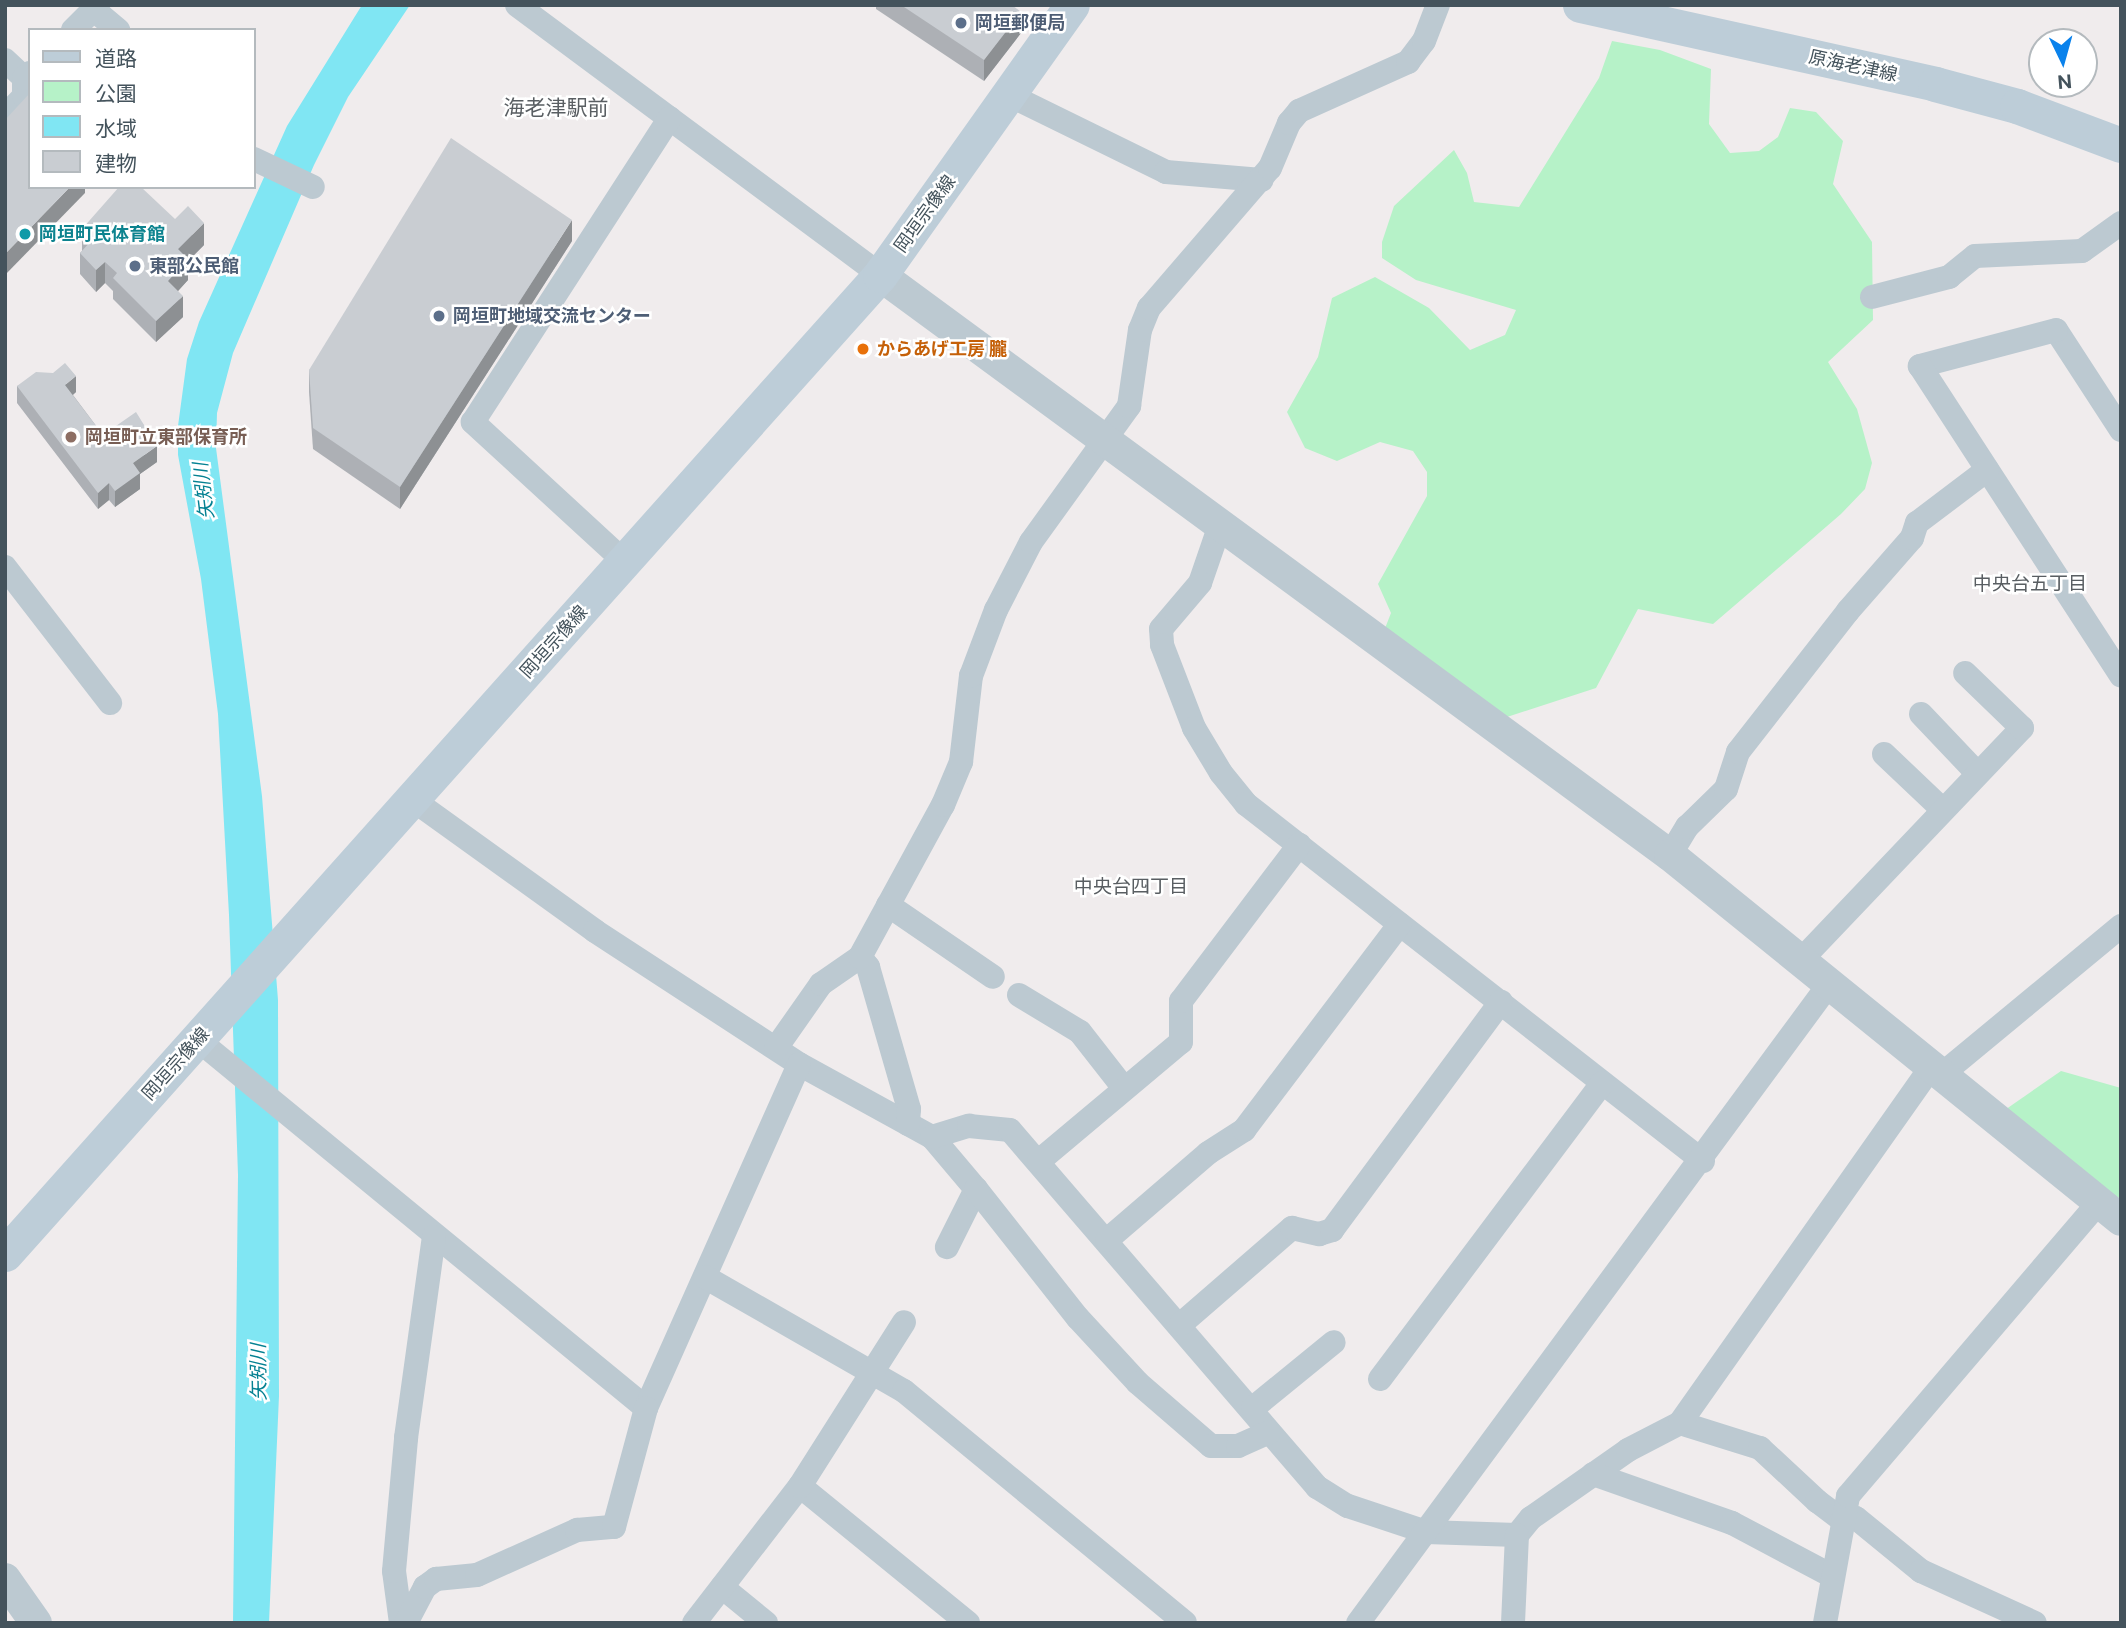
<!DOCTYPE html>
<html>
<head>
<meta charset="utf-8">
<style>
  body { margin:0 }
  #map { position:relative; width:2126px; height:1628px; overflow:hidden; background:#f0eced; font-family:"Public Sans","Noto Sans JP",sans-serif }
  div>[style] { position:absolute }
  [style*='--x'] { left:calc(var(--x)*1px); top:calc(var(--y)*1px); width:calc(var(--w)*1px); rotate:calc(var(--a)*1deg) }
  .green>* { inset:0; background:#b6f2c8 }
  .water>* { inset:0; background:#80e6f3 }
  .minor>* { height:24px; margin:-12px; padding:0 12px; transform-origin:12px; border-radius:12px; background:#bcc9d1 }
  .tertiary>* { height:32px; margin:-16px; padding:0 16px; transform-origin:16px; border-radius:16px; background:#bcc9d1 }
  .secondary>* { height:35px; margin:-17.5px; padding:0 17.5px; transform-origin:17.5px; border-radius:17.5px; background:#bdcdd8 }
  .wall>* { inset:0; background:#adb0b5 }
  .shaded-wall>* { inset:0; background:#8d9093 }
  .building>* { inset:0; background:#c9cdd2 }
  .dots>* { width:19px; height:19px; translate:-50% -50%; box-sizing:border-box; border:4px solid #fff; border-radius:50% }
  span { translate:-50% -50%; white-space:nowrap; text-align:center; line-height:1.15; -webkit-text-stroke:5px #fff; paint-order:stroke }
  .service-label { font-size:18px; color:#4e5e75; font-weight:700 }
  .left { translate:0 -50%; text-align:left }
  .street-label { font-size:18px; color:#44535c }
  .culture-label { font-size:18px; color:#0d838f; font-weight:700 }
  .food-label { font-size:18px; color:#c56008; font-weight:700 }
  .education-label { font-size:18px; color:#785e54; font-weight:700 }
  .water-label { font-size:19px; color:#048192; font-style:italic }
  .neighbourhood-label { font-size:19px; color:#595e62 }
  .quarter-label { font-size:21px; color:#595e62 }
  .frame { position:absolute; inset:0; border:7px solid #44535c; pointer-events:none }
  .legend { position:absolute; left:28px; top:28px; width:228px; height:161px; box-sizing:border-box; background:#fff; border:2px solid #b4babe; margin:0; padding:9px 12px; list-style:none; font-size:21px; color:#44535c }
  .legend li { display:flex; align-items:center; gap:14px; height:35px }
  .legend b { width:35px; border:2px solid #b4babe }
  .north { position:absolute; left:2028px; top:28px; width:70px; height:70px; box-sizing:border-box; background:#fff; border:2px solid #b4babe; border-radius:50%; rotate:175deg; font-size:19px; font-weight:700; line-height:28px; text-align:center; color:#44535c }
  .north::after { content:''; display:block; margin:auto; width:24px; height:32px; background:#0a82ec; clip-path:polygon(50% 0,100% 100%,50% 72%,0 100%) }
</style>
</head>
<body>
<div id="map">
  <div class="green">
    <div style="clip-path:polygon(1612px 41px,1660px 50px,1711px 69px,1709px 124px,1730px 153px,1759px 151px,1778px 137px,1790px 108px,1816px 112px,1843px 141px,1833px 184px,1872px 242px,1873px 320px,1828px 362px,1857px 409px,1872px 463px,1865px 489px,1841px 514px,1713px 624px,1638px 609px,1596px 688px,1507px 717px,1382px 636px,1391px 613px,1378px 584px,1427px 496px,1427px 472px,1413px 451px,1380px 442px,1337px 461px,1305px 448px,1287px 412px,1318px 357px,1332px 298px,1375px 277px,1429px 308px,1470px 350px,1505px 335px,1516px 310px,1416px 280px,1382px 258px,1382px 242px,1394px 206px,1454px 150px,1467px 173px,1474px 202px,1519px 207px,1599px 78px)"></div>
    <div style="clip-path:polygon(2061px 1071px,2121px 1088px,2121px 1198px,2103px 1195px,1999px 1114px)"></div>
  </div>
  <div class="water">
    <div style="clip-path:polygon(362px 5px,410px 5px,348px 97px,314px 165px,233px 353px,217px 413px,216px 448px,262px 796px,278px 1000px,279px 1396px,269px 1623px,233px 1623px,238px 1175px,229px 915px,218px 714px,201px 579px,178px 455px,178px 426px,187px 359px,199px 322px,287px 126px)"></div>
  </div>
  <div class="minor">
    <div style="--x:517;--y:5;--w:452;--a:36.6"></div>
    <div style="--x:93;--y:9;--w:33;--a:40"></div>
    <div style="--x:73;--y:30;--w:35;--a:-45"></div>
    <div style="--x:5;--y:60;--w:26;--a:43"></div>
    <div style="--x:1009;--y:95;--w:175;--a:26.1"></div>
    <div style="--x:1166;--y:172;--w:96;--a:4.8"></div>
    <div style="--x:5;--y:116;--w:28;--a:-46"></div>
    <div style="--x:24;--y:96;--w:18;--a:-90"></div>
    <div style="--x:24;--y:78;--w:8;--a:-40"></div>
    <div style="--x:254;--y:159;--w:65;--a:25.4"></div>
    <div style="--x:1872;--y:297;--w:80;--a:-14.6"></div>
    <div style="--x:1949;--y:277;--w:33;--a:-39"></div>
    <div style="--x:1975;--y:256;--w:107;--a:-2.7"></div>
    <div style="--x:2082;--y:251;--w:48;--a:-35.7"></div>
    <div style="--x:2121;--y:430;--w:119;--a:-123"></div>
    <div style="--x:2056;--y:330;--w:141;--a:165.2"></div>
    <div style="--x:1920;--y:366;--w:369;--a:57"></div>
    <div style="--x:1220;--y:525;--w:61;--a:109"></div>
    <div style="--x:1200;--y:583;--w:60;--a:130.3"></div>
    <div style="--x:1161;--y:629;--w:16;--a:86"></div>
    <div style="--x:1162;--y:645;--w:89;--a:68.9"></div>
    <div style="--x:1194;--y:728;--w:52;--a:59"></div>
    <div style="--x:1221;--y:773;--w:40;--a:51"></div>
    <div style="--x:1246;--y:804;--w:580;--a:38"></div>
    <div style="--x:625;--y:562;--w:207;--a:-137.4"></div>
    <div style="--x:473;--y:422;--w:362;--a:-57.1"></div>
    <div style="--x:5;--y:567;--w:172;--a:52.3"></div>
    <div style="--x:1921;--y:714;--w:81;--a:46.5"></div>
    <div style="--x:1884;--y:754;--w:79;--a:43.5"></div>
    <div style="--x:413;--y:800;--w:224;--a:35.7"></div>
    <div style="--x:595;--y:931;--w:244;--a:33.1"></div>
    <div style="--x:799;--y:1064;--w:152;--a:28.8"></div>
    <div style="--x:932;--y:1137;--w:68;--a:49.8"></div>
    <div style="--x:976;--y:1189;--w:65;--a:116.6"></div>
    <div style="--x:1670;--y:855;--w:33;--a:-59"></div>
    <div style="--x:1687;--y:827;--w:54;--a:-44.3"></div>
    <div style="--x:1726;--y:789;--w:39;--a:-72"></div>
    <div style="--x:1738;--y:752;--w:179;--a:-52"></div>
    <div style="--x:1848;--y:611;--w:97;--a:-48.8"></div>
    <div style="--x:1912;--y:538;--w:16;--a:-72"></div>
    <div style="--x:1917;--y:523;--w:88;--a:-37.1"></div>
    <div style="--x:888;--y:905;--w:127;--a:34.4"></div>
    <div style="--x:860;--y:957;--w:13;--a:51"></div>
    <div style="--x:868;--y:967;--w:148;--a:73.9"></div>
    <div style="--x:909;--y:1109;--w:15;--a:94"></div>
    <div style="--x:1802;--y:959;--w:319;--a:-46.4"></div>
    <div style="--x:2022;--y:728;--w:79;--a:-136"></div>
    <div style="--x:1019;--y:995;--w:71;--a:31.2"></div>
    <div style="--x:1080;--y:1032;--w:70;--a:52"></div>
    <div style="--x:198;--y:1040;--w:580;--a:39.4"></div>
    <div style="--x:646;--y:1408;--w:376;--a:-66"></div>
    <div style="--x:776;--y:1048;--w:78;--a:-54.9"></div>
    <div style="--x:821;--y:984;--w:47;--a:-34.7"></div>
    <div style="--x:860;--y:957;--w:173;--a:-61.4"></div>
    <div style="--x:943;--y:805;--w:47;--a:-67.3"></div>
    <div style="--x:961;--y:762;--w:87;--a:-83.4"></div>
    <div style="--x:971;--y:676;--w:71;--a:-69.3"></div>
    <div style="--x:996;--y:610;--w:76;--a:-62.8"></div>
    <div style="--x:1031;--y:542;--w:168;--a:-54.2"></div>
    <div style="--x:1129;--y:406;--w:77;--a:-81.8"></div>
    <div style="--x:1140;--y:330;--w:24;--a:-68"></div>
    <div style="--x:1149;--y:308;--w:185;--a:-49.2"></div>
    <div style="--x:1270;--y:168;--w:49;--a:-67.1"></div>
    <div style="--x:1289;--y:123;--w:16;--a:-50"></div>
    <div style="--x:1299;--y:111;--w:120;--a:-24.2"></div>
    <div style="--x:1408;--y:62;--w:26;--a:-53"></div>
    <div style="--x:1424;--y:41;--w:39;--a:-69"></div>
    <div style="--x:1941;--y:1075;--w:234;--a:-39.6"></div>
    <div style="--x:932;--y:1137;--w:39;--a:-17"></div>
    <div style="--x:969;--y:1126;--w:41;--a:5.6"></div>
    <div style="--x:1010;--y:1130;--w:471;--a:49.3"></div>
    <div style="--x:1317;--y:1487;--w:36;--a:32"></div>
    <div style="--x:1348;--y:1506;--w:82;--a:18.4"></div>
    <div style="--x:1426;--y:1532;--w:91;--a:1.9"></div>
    <div style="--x:1517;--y:1535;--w:22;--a:-51"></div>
    <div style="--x:1531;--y:1518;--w:118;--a:-35"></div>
    <div style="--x:1628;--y:1450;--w:59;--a:-27.4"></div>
    <div style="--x:1680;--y:1423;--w:84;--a:17.4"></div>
    <div style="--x:1760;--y:1448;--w:78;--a:42.9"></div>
    <div style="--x:1817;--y:1501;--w:31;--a:37"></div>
    <div style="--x:1842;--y:1520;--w:14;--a:-8"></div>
    <div style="--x:1856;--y:1518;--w:84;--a:39.2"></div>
    <div style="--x:1921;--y:1571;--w:125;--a:24.5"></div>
    <div style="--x:1039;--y:1161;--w:185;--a:-40"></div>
    <div style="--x:1181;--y:1042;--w:41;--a:-90"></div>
    <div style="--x:1181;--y:1001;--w:196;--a:-52.9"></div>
    <div style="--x:976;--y:1189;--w:164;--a:51.7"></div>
    <div style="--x:1078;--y:1318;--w:88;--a:47.3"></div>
    <div style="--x:1138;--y:1383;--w:96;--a:40.8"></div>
    <div style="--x:1211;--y:1446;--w:27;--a:0"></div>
    <div style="--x:1238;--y:1446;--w:34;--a:-24"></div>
    <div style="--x:1107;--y:1240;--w:133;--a:-40.7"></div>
    <div style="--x:1208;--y:1153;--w:43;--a:-32.6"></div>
    <div style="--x:1244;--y:1130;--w:258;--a:-52.9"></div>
    <div style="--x:705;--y:1277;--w:229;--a:29.8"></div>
    <div style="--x:904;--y:1391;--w:364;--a:39.5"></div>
    <div style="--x:1181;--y:1324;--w:147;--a:-40.9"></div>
    <div style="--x:1292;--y:1228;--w:28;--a:13"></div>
    <div style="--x:1319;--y:1234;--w:14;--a:-17"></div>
    <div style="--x:1332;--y:1230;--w:284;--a:-53.5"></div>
    <div style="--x:1380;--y:1379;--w:370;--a:-53.1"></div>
    <div style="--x:1253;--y:1408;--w:104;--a:-39.2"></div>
    <div style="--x:1680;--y:1423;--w:436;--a:-54.8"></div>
    <div style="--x:1593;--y:1474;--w:147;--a:19.4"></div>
    <div style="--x:1732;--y:1523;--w:113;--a:27.9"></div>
    <div style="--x:800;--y:1486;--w:217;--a:39.2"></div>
    <div style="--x:722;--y:1587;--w:57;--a:39.3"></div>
    <div style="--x:401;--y:1623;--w:52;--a:-97.7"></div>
    <div style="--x:394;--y:1571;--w:134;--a:-84.8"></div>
    <div style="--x:406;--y:1438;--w:203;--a:-82.1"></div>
    <div style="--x:406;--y:1623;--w:41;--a:-62.2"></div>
    <div style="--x:425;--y:1587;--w:14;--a:-36"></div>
    <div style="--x:436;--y:1579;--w:41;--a:-5.6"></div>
    <div style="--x:477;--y:1575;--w:110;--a:-24.2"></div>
    <div style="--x:577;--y:1530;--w:37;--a:-5"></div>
    <div style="--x:614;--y:1527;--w:123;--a:-74.9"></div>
    <div style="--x:694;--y:1623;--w:173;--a:-52.3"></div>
    <div style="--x:800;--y:1486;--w:194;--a:-57.6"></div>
    <div style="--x:1358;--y:1623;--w:795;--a:-53.59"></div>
    <div style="--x:1513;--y:1623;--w:88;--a:-87.4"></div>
    <div style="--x:1825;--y:1623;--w:129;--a:-79.7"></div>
    <div style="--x:1848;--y:1496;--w:387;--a:-49.5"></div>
  </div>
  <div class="tertiary">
    <div style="--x:880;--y:275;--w:980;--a:36.29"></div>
    <div style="--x:1670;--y:855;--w:580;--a:38.98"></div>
    <div style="--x:5;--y:1579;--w:54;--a:54.8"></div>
  </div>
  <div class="secondary">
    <div style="--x:1580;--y:5;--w:364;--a:12.5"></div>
    <div style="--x:1935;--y:84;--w:85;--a:15"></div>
    <div style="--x:2017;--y:106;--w:111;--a:20.6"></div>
    <div style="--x:5;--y:1254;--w:1313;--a:-48.21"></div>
    <div style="--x:880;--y:275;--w:331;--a:-54.6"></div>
  </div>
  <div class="wall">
    <div style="clip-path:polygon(876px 5px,1012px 5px,1021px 33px,984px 81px,876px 9px)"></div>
    <div style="clip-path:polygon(175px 219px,204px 245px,188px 261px,188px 280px,178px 291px,183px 317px,156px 342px,113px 299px,113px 291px,105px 283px,96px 292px,80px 274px,80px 253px,82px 251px,82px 229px)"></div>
    <div style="clip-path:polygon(572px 241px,400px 509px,313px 449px,309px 392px,309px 370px)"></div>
    <div style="clip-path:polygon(53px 373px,76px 392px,73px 395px,103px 435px,157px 462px,140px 474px,140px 489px,115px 507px,109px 500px,98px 509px,17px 403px,17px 386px)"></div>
  </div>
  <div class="shaded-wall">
    <div style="clip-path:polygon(1021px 12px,1021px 33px,984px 81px,984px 60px)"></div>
    <div style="clip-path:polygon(70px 187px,85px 187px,85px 193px,5px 275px,5px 254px)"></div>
    <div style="clip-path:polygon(572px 220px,572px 241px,400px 509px,400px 487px)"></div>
    <div style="clip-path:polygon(204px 223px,204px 245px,188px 261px,188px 280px,168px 302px,168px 281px,178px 249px)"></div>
    <div style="clip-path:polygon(105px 262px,105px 283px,96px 292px,96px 270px)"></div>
    <div style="clip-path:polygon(183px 296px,183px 317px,156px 342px,156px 321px)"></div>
    <div style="clip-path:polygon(76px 376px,76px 392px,65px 401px,65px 385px)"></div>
    <div style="clip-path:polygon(157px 446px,157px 462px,140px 474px,140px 489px,115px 507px,115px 491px,133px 463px)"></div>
    <div style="clip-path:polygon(109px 483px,109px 500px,98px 509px,98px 493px)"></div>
  </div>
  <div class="building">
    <div style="clip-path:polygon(901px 5px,1012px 5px,1021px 12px,984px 60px)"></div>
    <div style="clip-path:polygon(30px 93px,30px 187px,70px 187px,5px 254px,5px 120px)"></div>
    <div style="clip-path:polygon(451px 138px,572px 220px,400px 487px,313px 428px,309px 370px)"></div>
    <div style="clip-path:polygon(119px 187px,141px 187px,175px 219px,188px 206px,204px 223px,178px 249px,188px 259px,168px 281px,183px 296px,156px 321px,113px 278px,117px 273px,105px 262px,96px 270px,80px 253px,92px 240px,82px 229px)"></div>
    <div style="clip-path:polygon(65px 363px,76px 376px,65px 385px,103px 435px,136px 412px,157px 446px,133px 463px,140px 473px,115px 491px,109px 483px,98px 493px,17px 386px,36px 372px,53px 373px)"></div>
  </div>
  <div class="dots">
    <div style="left:961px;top:23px;background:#5c6f8a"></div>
    <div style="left:25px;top:234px;background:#0f9aa8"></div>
    <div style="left:135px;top:266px;background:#5c6f8a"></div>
    <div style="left:439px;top:316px;background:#5c6f8a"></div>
    <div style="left:863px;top:349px;background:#e8710a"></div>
    <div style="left:71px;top:437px;background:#8d6e63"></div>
  </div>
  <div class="service-label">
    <span class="left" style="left:975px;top:23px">岡垣郵便局</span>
    <span class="left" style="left:149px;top:266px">東部公民館</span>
    <span class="left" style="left:453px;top:316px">岡垣町地域交流センター</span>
  </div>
  <div class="street-label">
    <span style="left:1853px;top:66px;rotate:12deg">原海老津線</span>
    <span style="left:925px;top:214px;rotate:-54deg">岡垣宗像線</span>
    <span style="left:554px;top:642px;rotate:-48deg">岡垣宗像線</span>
    <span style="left:176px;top:1064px;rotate:-48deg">岡垣宗像線</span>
  </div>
  <div class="culture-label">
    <span class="left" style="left:39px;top:234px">岡垣町民体育館</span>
  </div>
  <div class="food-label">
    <span class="left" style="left:877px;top:349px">からあげ工房 朧</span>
  </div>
  <div class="education-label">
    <span class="left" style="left:85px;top:437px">岡垣町立東部保育所</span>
  </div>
  <div class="water-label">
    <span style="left:204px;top:491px;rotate:-97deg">矢矧川</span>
    <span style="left:259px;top:1372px;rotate:-91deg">矢矧川</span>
  </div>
  <div class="neighbourhood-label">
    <span style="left:2030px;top:584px">中央台五丁目</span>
    <span style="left:1131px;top:887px">中央台四丁目</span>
  </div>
  <div class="quarter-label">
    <span style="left:556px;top:108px">海老津駅前</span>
  </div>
  <div class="frame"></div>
  <ul class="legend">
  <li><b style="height:9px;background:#bdcdd8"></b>道路</li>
  <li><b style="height:19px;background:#b6f2c8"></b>公園</li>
  <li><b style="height:19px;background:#80e6f3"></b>水域</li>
  <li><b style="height:19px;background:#c9cdd2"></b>建物</li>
  </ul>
  <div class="north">N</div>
</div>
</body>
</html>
